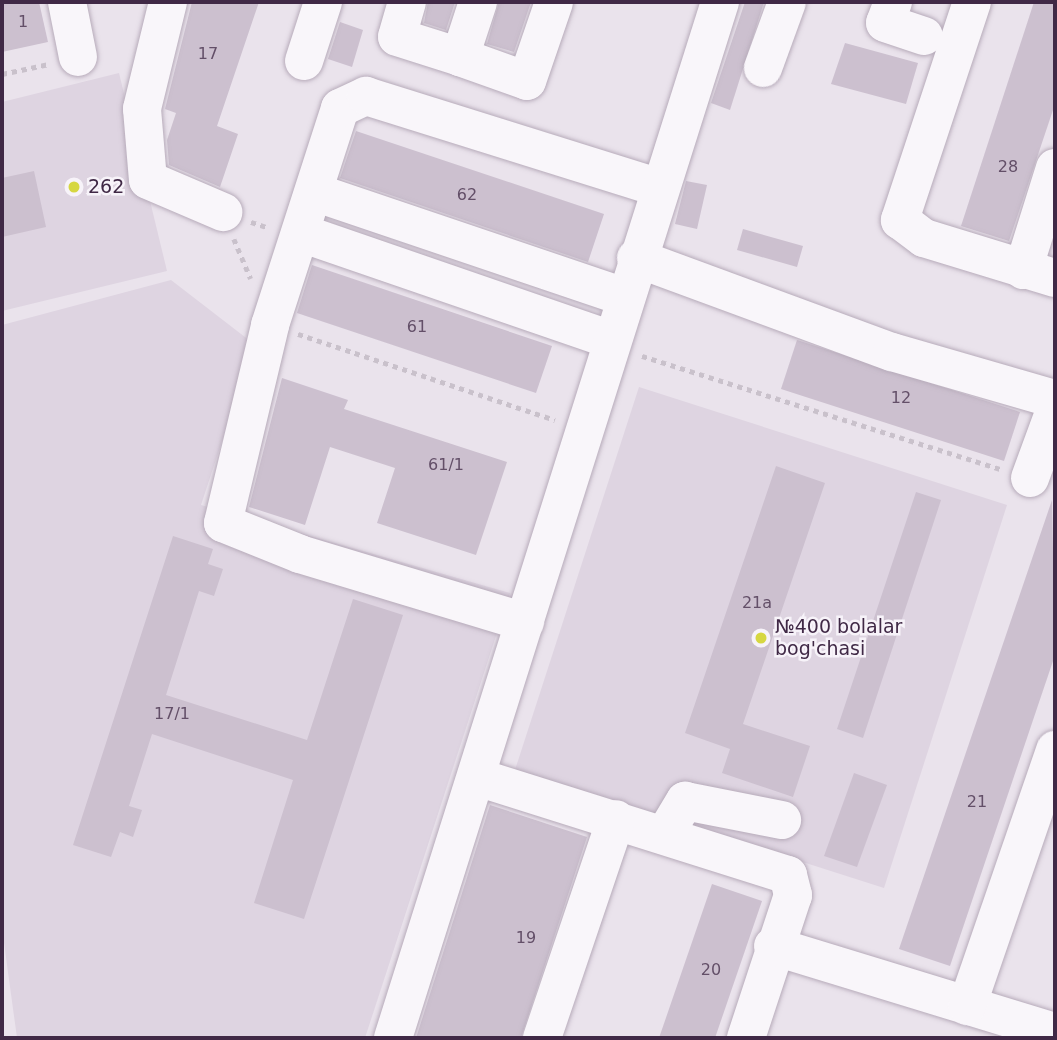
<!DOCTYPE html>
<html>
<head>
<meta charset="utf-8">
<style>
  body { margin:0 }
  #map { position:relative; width:1057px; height:1040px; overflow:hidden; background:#eae3ec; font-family:"DejaVu Sans",sans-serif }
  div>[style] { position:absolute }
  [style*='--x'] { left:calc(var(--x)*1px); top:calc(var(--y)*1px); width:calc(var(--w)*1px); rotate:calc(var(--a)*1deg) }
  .built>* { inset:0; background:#ded4e1 }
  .building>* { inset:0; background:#ccc0cf }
  .path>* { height:4.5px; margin-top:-2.25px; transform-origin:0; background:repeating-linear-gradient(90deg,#c9c1cb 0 5px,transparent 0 10px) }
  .roads { filter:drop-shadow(0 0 2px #b7abba) drop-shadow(0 0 2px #b7abba) }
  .minor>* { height:38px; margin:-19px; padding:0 19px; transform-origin:19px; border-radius:19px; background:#f9f6fa }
  .dots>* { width:19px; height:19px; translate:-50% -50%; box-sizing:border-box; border:4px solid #f7f3f9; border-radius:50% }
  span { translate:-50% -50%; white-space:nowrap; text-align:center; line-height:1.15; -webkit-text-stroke:5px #f7f3f9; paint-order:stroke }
  .number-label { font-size:16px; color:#634f68 }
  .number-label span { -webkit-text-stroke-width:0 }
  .poi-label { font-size:19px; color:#402946 }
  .left { translate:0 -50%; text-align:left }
  .frame { position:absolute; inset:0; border:4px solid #402946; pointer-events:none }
</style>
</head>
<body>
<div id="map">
  <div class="built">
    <div style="clip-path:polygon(119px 73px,167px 271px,2px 311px,2px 102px)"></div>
    <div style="clip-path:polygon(171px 280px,254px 344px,201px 505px,510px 593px,365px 1038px,17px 1038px,2px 928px,2px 325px)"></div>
    <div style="clip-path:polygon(639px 387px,1007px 505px,884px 888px,515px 770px)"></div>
  </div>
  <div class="building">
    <div style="clip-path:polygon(2px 2px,39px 2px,48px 42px,2px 52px)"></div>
    <div style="clip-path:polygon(192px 2px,259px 2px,217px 126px,238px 134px,220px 187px,169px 165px,167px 140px,176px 113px,165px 109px)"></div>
    <div style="clip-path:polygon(428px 2px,455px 2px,446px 30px,424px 23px)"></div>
    <div style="clip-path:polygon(499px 2px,531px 2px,514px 52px,487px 44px)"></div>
    <div style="clip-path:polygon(745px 2px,764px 2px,730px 110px,711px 103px)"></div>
    <div style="clip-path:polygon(1034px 2px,1055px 2px,1055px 104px,1009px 241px,961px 226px)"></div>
    <div style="clip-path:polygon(340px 22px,363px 30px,352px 67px,328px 59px)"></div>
    <div style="clip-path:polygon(845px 43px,918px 63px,906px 104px,831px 84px)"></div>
    <div style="clip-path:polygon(356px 131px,604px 214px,588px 262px,340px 178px)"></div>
    <div style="clip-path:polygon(34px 171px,46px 227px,2px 237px,2px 178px)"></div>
    <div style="clip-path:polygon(686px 181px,707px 185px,697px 229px,675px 224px)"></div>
    <div style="clip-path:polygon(743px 229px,803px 246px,797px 267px,737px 250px)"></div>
    <div style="clip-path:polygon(312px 265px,552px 346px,536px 393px,297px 313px)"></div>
    <div style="clip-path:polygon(797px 340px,1020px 412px,1004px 461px,781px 389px)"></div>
    <div style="clip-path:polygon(282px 378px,348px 400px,344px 409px,507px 462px,476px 555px,377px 523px,395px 468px,330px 447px,305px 525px,249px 507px)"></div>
    <div style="clip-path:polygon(776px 466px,825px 483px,743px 724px,810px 746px,793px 797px,722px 773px,730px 749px,685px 733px)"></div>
    <div style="clip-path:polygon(916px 492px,941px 500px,863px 738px,837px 729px)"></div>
    <div style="clip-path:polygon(1052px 500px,1055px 655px,950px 966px,899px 949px)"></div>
    <div style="clip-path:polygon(173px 536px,213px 549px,208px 564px,223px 569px,214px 596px,199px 591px,166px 695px,307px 740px,353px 599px,403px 615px,304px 919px,254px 903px,293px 780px,152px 734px,129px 806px,142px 810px,133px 837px,120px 832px,111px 857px,73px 845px)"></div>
    <div style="clip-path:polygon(854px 773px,887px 785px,857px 867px,824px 856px)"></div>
    <div style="clip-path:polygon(490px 805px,587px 837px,521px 1038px,416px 1038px)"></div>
    <div style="clip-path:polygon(712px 884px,762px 901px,715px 1038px,659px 1038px)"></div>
  </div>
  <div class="path">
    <div style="--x:2;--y:74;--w:48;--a:-12"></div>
    <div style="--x:251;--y:222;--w:19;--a:18"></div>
    <div style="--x:234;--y:239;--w:43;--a:67"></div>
    <div style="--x:298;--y:334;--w:271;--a:18.5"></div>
    <div style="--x:642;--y:356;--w:376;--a:17.5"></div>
  </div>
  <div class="roads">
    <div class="minor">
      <div style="--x:67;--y:2;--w:56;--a:78.7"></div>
      <div style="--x:168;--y:2;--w:110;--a:103.7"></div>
      <div style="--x:142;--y:109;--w:71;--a:85.2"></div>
      <div style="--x:148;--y:180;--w:82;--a:23.1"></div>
      <div style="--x:407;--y:2;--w:36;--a:106"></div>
      <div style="--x:397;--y:37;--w:66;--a:17.6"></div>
      <div style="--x:478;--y:2;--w:58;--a:108.1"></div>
      <div style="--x:460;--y:57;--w:71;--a:19.7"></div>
      <div style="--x:527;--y:81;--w:83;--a:-71.1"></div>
      <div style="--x:893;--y:2;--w:22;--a:111"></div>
      <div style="--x:885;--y:23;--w:41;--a:18.4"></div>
      <div style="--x:972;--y:2;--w:230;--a:108.3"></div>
      <div style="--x:900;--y:220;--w:30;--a:37"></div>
      <div style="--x:924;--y:238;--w:137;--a:17"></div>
      <div style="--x:304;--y:61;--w:62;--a:-72.1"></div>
      <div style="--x:763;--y:68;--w:70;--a:-70"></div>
      <div style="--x:314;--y:192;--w:327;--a:18.7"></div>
      <div style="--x:301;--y:233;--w:326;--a:19"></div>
      <div style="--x:636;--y:258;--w:273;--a:20.2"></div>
      <div style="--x:892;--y:352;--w:170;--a:16.1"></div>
      <div style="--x:1023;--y:270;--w:107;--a:-72.6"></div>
      <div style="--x:1030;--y:478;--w:72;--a:-69.8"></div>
      <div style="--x:525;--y:622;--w:235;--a:-163.2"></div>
      <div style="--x:300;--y:554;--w:83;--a:-158.1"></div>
      <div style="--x:223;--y:523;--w:204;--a:-76.6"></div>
      <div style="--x:270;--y:325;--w:228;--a:-72.1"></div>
      <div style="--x:340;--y:108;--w:29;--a:-25"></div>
      <div style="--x:366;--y:96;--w:307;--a:17.4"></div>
      <div style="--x:480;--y:778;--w:323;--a:17.5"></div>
      <div style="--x:788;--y:875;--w:21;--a:76"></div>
      <div style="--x:793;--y:895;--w:151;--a:108.2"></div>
      <div style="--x:665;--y:834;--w:39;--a:-59"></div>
      <div style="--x:685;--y:801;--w:99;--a:11.1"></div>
      <div style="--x:773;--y:946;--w:295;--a:17"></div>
      <div style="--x:967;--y:1006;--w:271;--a:-71"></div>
      <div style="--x:393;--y:1038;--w:1086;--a:-72.48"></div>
      <div style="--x:542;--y:1038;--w:231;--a:-71.3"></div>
    </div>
  </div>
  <div class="dots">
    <div style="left:74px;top:187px;background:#d6d741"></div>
    <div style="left:761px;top:638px;background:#d6d741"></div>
  </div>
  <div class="number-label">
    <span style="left:23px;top:22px">1</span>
    <span style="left:208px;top:54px">17</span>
    <span style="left:1008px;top:167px">28</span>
    <span style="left:467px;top:195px">62</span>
    <span style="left:417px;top:327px">61</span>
    <span style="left:901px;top:398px">12</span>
    <span style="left:446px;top:465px">61/1</span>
    <span style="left:757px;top:603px">21a</span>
    <span style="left:172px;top:714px">17/1</span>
    <span style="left:977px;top:802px">21</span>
    <span style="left:526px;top:938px">19</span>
    <span style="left:711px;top:970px">20</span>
  </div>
  <div class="poi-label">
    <span class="left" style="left:88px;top:187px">262</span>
    <span class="left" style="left:775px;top:638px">№400 bolalar<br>bog'chasi</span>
  </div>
  <div class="frame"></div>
</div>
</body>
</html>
